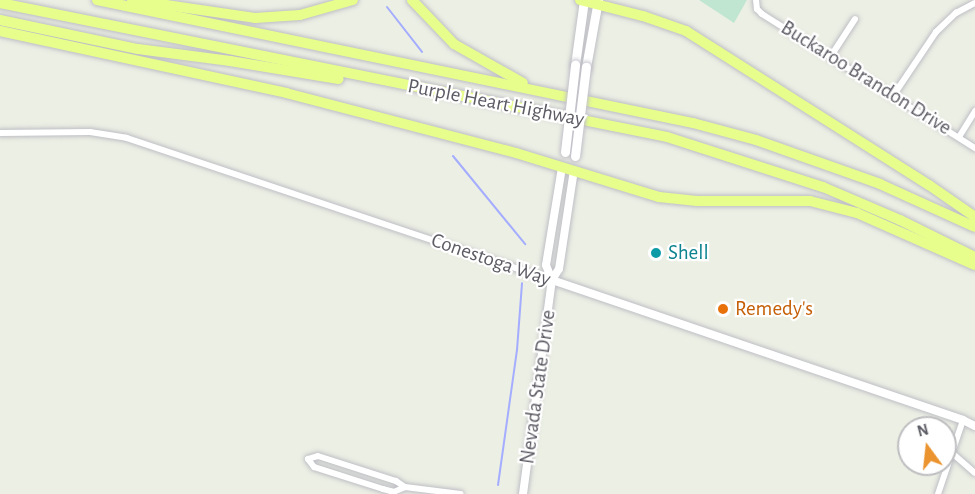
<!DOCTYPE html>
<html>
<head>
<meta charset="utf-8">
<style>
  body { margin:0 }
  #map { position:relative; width:975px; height:494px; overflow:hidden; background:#ecefe4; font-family:"Alegreya Sans",sans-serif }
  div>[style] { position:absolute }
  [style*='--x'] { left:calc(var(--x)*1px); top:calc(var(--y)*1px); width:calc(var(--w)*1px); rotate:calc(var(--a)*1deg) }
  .green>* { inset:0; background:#c0e6d2 }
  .stream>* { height:2px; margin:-1px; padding:0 1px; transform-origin:1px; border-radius:1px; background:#a4adff }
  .roads { filter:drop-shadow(0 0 2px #bebec5) drop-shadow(0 0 2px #bebec5) }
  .minor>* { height:6px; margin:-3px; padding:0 3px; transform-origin:3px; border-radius:3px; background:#fff }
  .tertiary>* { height:8px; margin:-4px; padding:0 4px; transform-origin:4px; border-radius:4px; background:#fff }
  .secondary>* { height:9px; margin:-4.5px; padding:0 4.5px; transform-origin:4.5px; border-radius:4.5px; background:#fff }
  .motorway>* { height:10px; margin:-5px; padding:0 5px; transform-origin:5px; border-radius:5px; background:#e7fe8c }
  .bridges { filter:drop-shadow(0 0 2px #c1c0c9) drop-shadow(0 0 2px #c1c0c9) }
  .secondary-bridge>* { height:9px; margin:-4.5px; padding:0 4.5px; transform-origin:4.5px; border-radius:4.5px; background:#fff }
  .dots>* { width:16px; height:16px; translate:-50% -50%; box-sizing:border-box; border:3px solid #fff; border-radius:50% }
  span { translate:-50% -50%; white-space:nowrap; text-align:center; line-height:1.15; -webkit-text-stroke:4.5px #fff; paint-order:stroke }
  .street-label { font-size:21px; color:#5c5c65 }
  .culture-label { font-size:21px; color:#0d838f }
  .left { translate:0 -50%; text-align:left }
  .food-label { font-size:21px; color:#c56008 }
  .north { position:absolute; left:897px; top:416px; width:60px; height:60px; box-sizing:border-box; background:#fff; border:2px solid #bebec1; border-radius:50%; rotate:345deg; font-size:16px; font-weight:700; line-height:24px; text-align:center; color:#5c5c65 }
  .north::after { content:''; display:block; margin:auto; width:21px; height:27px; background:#eb932e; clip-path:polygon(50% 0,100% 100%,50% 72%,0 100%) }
</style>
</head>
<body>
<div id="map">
  <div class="green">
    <div style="clip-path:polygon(699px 0,747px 0,734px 23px)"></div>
  </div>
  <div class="stream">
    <div style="--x:387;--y:7;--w:57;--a:52.1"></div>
    <div style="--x:453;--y:156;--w:114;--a:50.7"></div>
    <div style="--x:498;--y:485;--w:136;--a:-82"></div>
    <div style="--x:517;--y:350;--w:67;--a:-85.7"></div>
  </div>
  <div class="roads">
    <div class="minor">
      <div style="--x:756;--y:0;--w:9;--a:84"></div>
      <div style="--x:757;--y:9;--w:7;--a:45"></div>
      <div style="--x:762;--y:14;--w:252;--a:32.2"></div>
      <div style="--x:831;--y:56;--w:44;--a:-57"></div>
      <div style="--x:893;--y:96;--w:77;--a:-56.1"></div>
      <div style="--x:936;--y:32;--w:28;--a:-44"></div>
      <div style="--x:956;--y:13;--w:21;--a:-28"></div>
      <div style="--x:0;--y:133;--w:90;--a:-0.6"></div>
      <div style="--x:90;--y:132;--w:37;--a:9"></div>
      <div style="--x:127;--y:138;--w:448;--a:18.5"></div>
      <div style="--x:959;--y:137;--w:31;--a:-58"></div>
      <div style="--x:952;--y:453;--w:30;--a:41"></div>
      <div style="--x:405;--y:487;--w:12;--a:156"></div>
      <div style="--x:394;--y:492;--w:11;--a:-165"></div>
      <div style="--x:383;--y:489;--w:72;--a:-162.3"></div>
      <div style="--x:314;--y:467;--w:10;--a:-127"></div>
      <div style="--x:308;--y:459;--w:10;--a:-17"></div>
      <div style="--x:318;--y:456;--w:82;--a:17.8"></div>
      <div style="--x:396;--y:481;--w:11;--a:34"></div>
      <div style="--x:405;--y:487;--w:56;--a:7.1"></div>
      <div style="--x:938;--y:494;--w:78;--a:-71.3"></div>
    </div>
    <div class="tertiary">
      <div style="--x:552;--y:280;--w:434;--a:18.8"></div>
      <div style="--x:963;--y:420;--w:13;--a:27"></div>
      <div style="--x:552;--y:280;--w:16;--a:-112"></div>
      <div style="--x:546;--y:265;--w:99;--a:-80.7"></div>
      <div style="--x:523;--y:494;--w:216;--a:-82.3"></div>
      <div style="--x:552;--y:280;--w:13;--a:-58"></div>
      <div style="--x:559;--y:269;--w:100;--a:-81.4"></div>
    </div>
    <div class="secondary">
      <div style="--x:575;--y:65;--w:66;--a:-82.1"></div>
      <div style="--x:586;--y:67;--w:68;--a:-79.8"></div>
    </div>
    <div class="motorway">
      <div style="--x:97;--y:0;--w:609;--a:11.66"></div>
      <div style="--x:693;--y:123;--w:65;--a:15.1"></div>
      <div style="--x:756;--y:140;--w:132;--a:19.5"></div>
      <div style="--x:880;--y:184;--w:104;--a:24.4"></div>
      <div style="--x:132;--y:0;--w:124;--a:8.3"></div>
      <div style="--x:255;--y:18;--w:45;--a:-3.8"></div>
      <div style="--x:300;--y:15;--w:55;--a:-15.8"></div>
      <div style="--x:412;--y:0;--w:61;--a:46.3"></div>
      <div style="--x:454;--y:44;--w:79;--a:29.5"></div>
      <div style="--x:580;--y:0;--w:65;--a:14.3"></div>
      <div style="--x:643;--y:16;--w:46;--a:19.2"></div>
      <div style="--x:686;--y:31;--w:288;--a:32.4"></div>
      <div style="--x:929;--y:185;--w:56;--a:34.8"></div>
      <div style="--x:0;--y:3;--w:680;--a:11.36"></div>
      <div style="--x:667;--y:137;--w:164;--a:17.8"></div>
      <div style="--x:823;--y:187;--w:84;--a:23.2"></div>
      <div style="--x:900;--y:220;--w:84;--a:26.3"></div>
      <div style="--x:0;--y:20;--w:141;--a:11.9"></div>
      <div style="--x:138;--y:49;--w:93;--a:7.4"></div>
      <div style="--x:230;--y:61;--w:110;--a:9.4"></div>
      <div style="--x:0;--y:31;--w:293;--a:12.2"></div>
      <div style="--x:286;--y:93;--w:238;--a:14.6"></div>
      <div style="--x:516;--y:153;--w:150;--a:17.1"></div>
      <div style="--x:659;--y:197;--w:38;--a:6"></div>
      <div style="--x:697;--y:201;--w:113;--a:0"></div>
      <div style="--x:810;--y:201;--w:49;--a:14.3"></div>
      <div style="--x:857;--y:213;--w:129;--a:23.8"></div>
    </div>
  </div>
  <div class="bridges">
    <div class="secondary-bridge">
      <div style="--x:565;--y:152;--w:88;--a:-83.4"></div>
      <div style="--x:575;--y:156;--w:90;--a:-83"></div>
    </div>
  </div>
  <div class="dots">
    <div style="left:656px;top:253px;background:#0f9aa8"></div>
    <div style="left:723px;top:309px;background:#e8710a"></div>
  </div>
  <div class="street-label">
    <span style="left:866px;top:78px;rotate:32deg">Buckaroo Brandon Drive</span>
    <span style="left:496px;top:103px;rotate:11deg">Purple Heart Highway</span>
    <span style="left:491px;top:260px;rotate:19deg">Conestoga Way</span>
    <span style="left:538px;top:387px;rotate:-82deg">Nevada State Drive</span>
  </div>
  <div class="culture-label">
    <span class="left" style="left:668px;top:253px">Shell</span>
  </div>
  <div class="food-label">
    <span class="left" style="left:735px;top:309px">Remedy's</span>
  </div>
  <div class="north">N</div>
</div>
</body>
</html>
